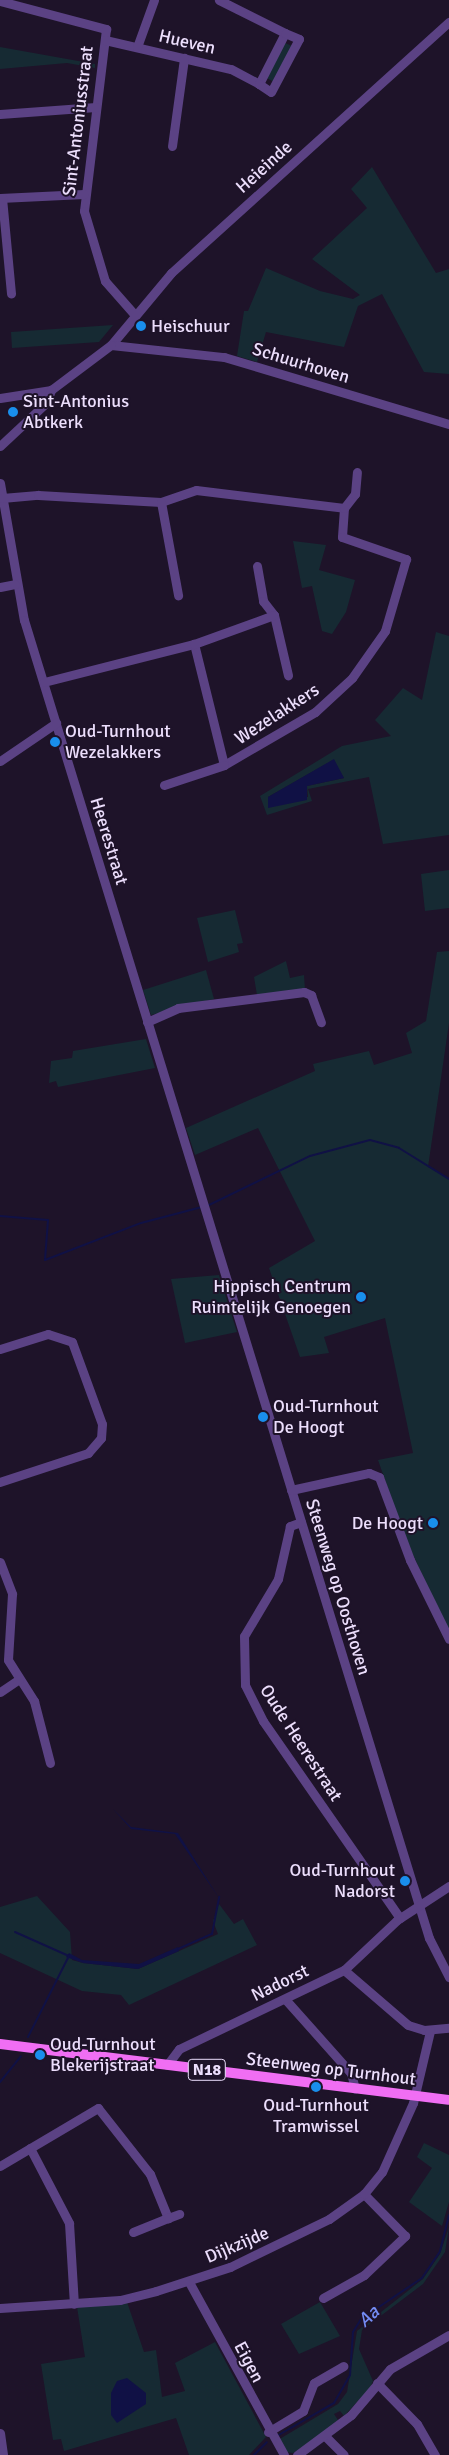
<!DOCTYPE html>
<html>
<head>
<meta charset="utf-8">
<style>
  body { margin:0 }
  #map { position:relative; width:449px; height:2455px; overflow:hidden; background:#1e1329; font-family:Signika,sans-serif }
  div>[style] { position:absolute }
  [style*='--x'] { left:calc(var(--x)*1px); top:calc(var(--y)*1px); width:calc(var(--w)*1px); rotate:calc(var(--a)*1deg) }
  .green>* { inset:0; background:#162a33 }
  .water>* { inset:0; background:#101145 }
  .stream>* { height:2px; margin:-1px; padding:0 1px; transform-origin:1px; border-radius:1px; background:#101145 }
  .minor>* { height:9px; margin:-4.5px; padding:0 4.5px; transform-origin:4.5px; border-radius:4.5px; background:#5b4284 }
  .major>* { height:10px; margin:-5px; padding:0 5px; transform-origin:5px; border-radius:5px; background:#f06ef3 }
  .dots>* { width:14px; height:14px; translate:-50% -50%; box-sizing:border-box; border:2px solid #1e1329; border-radius:50% }
  span { translate:-50% -50%; white-space:nowrap; text-align:center; line-height:1.15; -webkit-text-stroke:4px #1e1329; paint-order:stroke }
  .shield-label span { padding:1px 4px; background:#1e1329; border:1px solid; border-radius:4px; -webkit-text-stroke-width:0 }
  .shield-label { font-size:16px; color:#ecdefc; font-weight:700 }
  .street-label { font-size:18px; color:#ecdefc }
  .poi-label { font-size:18px; color:#ecdefc }
  .left { translate:0 -50%; text-align:left }
  .right { translate:-100% -50%; text-align:right }
  .water-label { font-size:19px; color:#748cf4; font-style:italic }
</style>
</head>
<body>
<div id="map">
  <div class="green">
    <div style="clip-path:polygon(283px 42px,292px 46px,274px 82px,265px 77px)"></div>
    <div style="clip-path:polygon(0 47px,95px 64px,95px 68px,67px 63px,0 69px)"></div>
    <div style="clip-path:polygon(372px 167px,436px 273px,449px 269px,449px 374px,424px 372px,382px 294px,358px 306px,344px 347px,266px 332px,257px 362px,237px 356px,244px 311px,248px 311px,266px 268px,320px 291px,353px 299px,360px 295px,312px 259px,367px 208px,351px 189px)"></div>
    <div style="clip-path:polygon(113px 325px,99px 342px,12px 348px,11px 332px)"></div>
    <div style="clip-path:polygon(293px 541px,326px 545px,319px 570px,355px 580px,346px 612px,332px 634px,322px 631px,312px 586px,302px 588px)"></div>
    <div style="clip-path:polygon(evenodd,436px 632px,449px 636px,449px 835px,383px 844px,369px 777px,308px 789px,312px 801px,267px 815px,260px 796px,342px 746px,391px 736px,375px 720px,403px 688px,422px 700px,436px 632px,333px 760px,344px 778px,307px 786px,308px 797px,268px 797px,333px 760px)"></div>
    <div style="clip-path:polygon(449px 870px,449px 908px,425px 911px,421px 874px)"></div>
    <div style="clip-path:polygon(235px 910px,243px 943px,237px 944px,239px 952px,208px 962px,197px 918px)"></div>
    <div style="clip-path:polygon(449px 951px,449px 1023px,428px 1167px,449px 1179px,449px 1632px,406px 1540px,378px 1460px,413px 1453px,385px 1318px,324px 1337px,329px 1353px,300px 1357px,269px 1268px,315px 1241px,313px 1237px,258px 1128px,195px 1155px,186px 1128px,315px 1071px,313px 1064px,369px 1051px,374px 1065px,412px 1053px,406px 1033px,426px 1021px,437px 952px)"></div>
    <div style="clip-path:polygon(286px 961px,290px 978px,304px 975px,305px 990px,257px 995px,254px 977px)"></div>
    <div style="clip-path:polygon(206px 970px,214px 999px,151px 1015px,143px 990px)"></div>
    <div style="clip-path:polygon(146px 1039px,155px 1068px,58px 1087px,56px 1081px,49px 1083px,51px 1061px,72px 1058px,73px 1051px)"></div>
    <div style="clip-path:polygon(219px 1275px,237px 1332px,185px 1343px,171px 1279px)"></div>
    <div style="clip-path:polygon(37px 1896px,70px 1932px,72px 1960px,83px 1963px,138px 1969px,218px 1934px,213px 1921px,219px 1904px,234px 1924px,243px 1919px,257px 1945px,129px 2005px,121px 1995px,82px 1991px,0 1953px,0 1907px)"></div>
    <div style="clip-path:polygon(424px 2143px,449px 2155px,449px 2202px,442px 2226px,409px 2202px,432px 2168px,417px 2157px)"></div>
    <div style="clip-path:polygon(449px 2227px,445px 2252px,423px 2284px,362px 2330px,359px 2349px,373px 2381px,370px 2388px,344px 2416px,340px 2411px,334px 2414px,338px 2420px,315px 2440px,293px 2453px,285px 2452px,278px 2440px,338px 2404px,347px 2392px,357px 2331px,423px 2279px,440px 2254px)"></div>
    <div style="clip-path:polygon(127px 2302px,144px 2352px,156px 2350px,162px 2397px,185px 2391px,175px 2363px,215px 2342px,266px 2437px,249px 2455px,189px 2455px,176px 2418px,64px 2451px,61px 2439px,53px 2440px,41px 2364px,85px 2357px,77px 2307px)"></div>
    <div style="clip-path:polygon(320px 2302px,340px 2336px,299px 2354px,281px 2324px)"></div>
  </div>
  <div class="water">
    <div style="clip-path:polygon(334px 759px,344px 778px,307px 786px,307px 800px,268px 808px,268px 797px)"></div>
    <div style="clip-path:polygon(113px 1809px,131px 1827px,178px 1833px,219px 1898px,175px 1834px,131px 1829px)"></div>
    <div style="clip-path:polygon(178px 1947px,179px 1951px,138px 1969px,83px 1963px,66px 1957px,69px 1953px,82px 1960px,139px 1964px)"></div>
    <div style="clip-path:polygon(127px 2378px,146px 2393px,146px 2404px,117px 2423px,111px 2415px,111px 2393px,117px 2381px)"></div>
  </div>
  <div class="stream">
    <div style="--x:207;--y:1206;--w:114;--a:-25.9"></div>
    <div style="--x:310;--y:1156;--w:62;--a:-14.9"></div>
    <div style="--x:370;--y:1140;--w:30;--a:15"></div>
    <div style="--x:399;--y:1148;--w:59;--a:31.8"></div>
    <div style="--x:0;--y:1216;--w:48;--a:4.8"></div>
    <div style="--x:48;--y:1220;--w:40;--a:94.3"></div>
    <div style="--x:45;--y:1260;--w:103;--a:-21.1"></div>
    <div style="--x:141;--y:1223;--w:63;--a:-14.7"></div>
    <div style="--x:15;--y:1932;--w:59;--a:24"></div>
    <div style="--x:178;--y:1949;--w:37;--a:-24"></div>
    <div style="--x:212;--y:1934;--w:38;--a:-79"></div>
    <div style="--x:28;--y:2037;--w:91;--a:-63.2"></div>
    <div style="--x:0;--y:2082;--w:33;--a:-51"></div>
    <div style="--x:277;--y:2436;--w:66;--a:-30.1"></div>
    <div style="--x:334;--y:2403;--w:32;--a:-60"></div>
    <div style="--x:350;--y:2375;--w:43;--a:-86"></div>
    <div style="--x:353;--y:2332;--w:15;--a:-58"></div>
    <div style="--x:361;--y:2319;--w:73;--a:-33.9"></div>
    <div style="--x:422;--y:2278;--w:32;--a:-56"></div>
    <div style="--x:440;--y:2251;--w:37;--a:-76"></div>
    <div style="--x:254;--y:2455;--w:18;--a:-45"></div>
  </div>
  <div class="minor">
    <div style="--x:0;--y:1;--w:110;--a:14.8"></div>
    <div style="--x:106;--y:29;--w:183;--a:96.9"></div>
    <div style="--x:84;--y:211;--w:73;--a:73.3"></div>
    <div style="--x:105;--y:281;--w:44;--a:48.7"></div>
    <div style="--x:105;--y:40;--w:129;--a:13"></div>
    <div style="--x:231;--y:69;--w:32;--a:28"></div>
    <div style="--x:259;--y:84;--w:57;--a:-63"></div>
    <div style="--x:285;--y:33;--w:74;--a:-153.4"></div>
    <div style="--x:137;--y:47;--w:50;--a:-70.1"></div>
    <div style="--x:259;--y:84;--w:14;--a:34"></div>
    <div style="--x:271;--y:92;--w:60;--a:-62.2"></div>
    <div style="--x:299;--y:39;--w:15;--a:-157"></div>
    <div style="--x:0;--y:114;--w:96;--a:-4.2"></div>
    <div style="--x:172;--y:146;--w:89;--a:-82.2"></div>
    <div style="--x:0;--y:198;--w:84;--a:-2.7"></div>
    <div style="--x:2;--y:198;--w:96;--a:84.6"></div>
    <div style="--x:111;--y:345;--w:94;--a:-50.2"></div>
    <div style="--x:171;--y:273;--w:375;--a:-42.1"></div>
    <div style="--x:111;--y:345;--w:114;--a:6.1"></div>
    <div style="--x:224;--y:357;--w:235;--a:16.6"></div>
    <div style="--x:0;--y:398;--w:52;--a:-8.9"></div>
    <div style="--x:51;--y:390;--w:75;--a:-36.9"></div>
    <div style="--x:0;--y:446;--w:64;--a:-43.1"></div>
    <div style="--x:47;--y:402;--w:13;--a:-72"></div>
    <div style="--x:0;--y:483;--w:139;--a:80.1"></div>
    <div style="--x:24;--y:620;--w:1379;--a:72.92"></div>
    <div style="--x:429;--y:1938;--w:44;--a:62.9"></div>
    <div style="--x:2;--y:498;--w:36;--a:-5"></div>
    <div style="--x:38;--y:495;--w:123;--a:3.3"></div>
    <div style="--x:161;--y:502;--w:37;--a:-19"></div>
    <div style="--x:196;--y:490;--w:149;--a:6.9"></div>
    <div style="--x:344;--y:508;--w:29;--a:94"></div>
    <div style="--x:342;--y:537;--w:68;--a:19"></div>
    <div style="--x:406;--y:559;--w:75;--a:106.3"></div>
    <div style="--x:385;--y:631;--w:57;--a:125.1"></div>
    <div style="--x:352;--y:678;--w:50;--a:137.4"></div>
    <div style="--x:315;--y:712;--w:105;--a:149.8"></div>
    <div style="--x:224;--y:765;--w:125;--a:-103.9"></div>
    <div style="--x:161;--y:502;--w:95;--a:79.6"></div>
    <div style="--x:344;--y:508;--w:18;--a:-52"></div>
    <div style="--x:355;--y:494;--w:22;--a:-85"></div>
    <div style="--x:257;--y:566;--w:36;--a:80"></div>
    <div style="--x:263;--y:601;--w:18;--a:52"></div>
    <div style="--x:274;--y:615;--w:62;--a:76.9"></div>
    <div style="--x:0;--y:587;--w:15;--a:-11"></div>
    <div style="--x:44;--y:682;--w:155;--a:-14.2"></div>
    <div style="--x:194;--y:644;--w:85;--a:-19.9"></div>
    <div style="--x:0;--y:761;--w:68;--a:-34.2"></div>
    <div style="--x:164;--y:785;--w:63;--a:-18.4"></div>
    <div style="--x:147;--y:1022;--w:34;--a:-24"></div>
    <div style="--x:178;--y:1008;--w:127;--a:-7.2"></div>
    <div style="--x:304;--y:992;--w:8;--a:23"></div>
    <div style="--x:311;--y:995;--w:29;--a:70"></div>
    <div style="--x:0;--y:1349;--w:50;--a:-17.4"></div>
    <div style="--x:48;--y:1334;--w:25;--a:18"></div>
    <div style="--x:72;--y:1342;--w:87;--a:69.9"></div>
    <div style="--x:102;--y:1424;--w:14;--a:94"></div>
    <div style="--x:101;--y:1438;--w:20;--a:131"></div>
    <div style="--x:88;--y:1453;--w:93;--a:161.8"></div>
    <div style="--x:291;--y:1490;--w:80;--a:-12.3"></div>
    <div style="--x:369;--y:1473;--w:11;--a:22"></div>
    <div style="--x:379;--y:1477;--w:89;--a:69.5"></div>
    <div style="--x:410;--y:1560;--w:88;--a:63.7"></div>
    <div style="--x:301;--y:1522;--w:12;--a:160"></div>
    <div style="--x:290;--y:1526;--w:54;--a:102.8"></div>
    <div style="--x:278;--y:1579;--w:66;--a:120.8"></div>
    <div style="--x:244;--y:1636;--w:49;--a:88.8"></div>
    <div style="--x:245;--y:1685;--w:40;--a:63.4"></div>
    <div style="--x:263;--y:1721;--w:240;--a:55.2"></div>
    <div style="--x:0;--y:1562;--w:34;--a:69"></div>
    <div style="--x:12;--y:1594;--w:66;--a:93.5"></div>
    <div style="--x:8;--y:1660;--w:49;--a:57.6"></div>
    <div style="--x:34;--y:1701;--w:64;--a:75.5"></div>
    <div style="--x:0;--y:1692;--w:23;--a:-34"></div>
    <div style="--x:344;--y:1970;--w:84;--a:40.7"></div>
    <div style="--x:408;--y:2025;--w:17;--a:17"></div>
    <div style="--x:424;--y:2030;--w:25;--a:-5"></div>
    <div style="--x:285;--y:1999;--w:99;--a:48.3"></div>
    <div style="--x:351;--y:2073;--w:16;--a:76"></div>
    <div style="--x:167;--y:2065;--w:20;--a:-53"></div>
    <div style="--x:179;--y:2049;--w:183;--a:-25.6"></div>
    <div style="--x:344;--y:1970;--w:73;--a:-43.3"></div>
    <div style="--x:397;--y:1920;--w:62;--a:-33.2"></div>
    <div style="--x:30;--y:2148;--w:85;--a:62.5"></div>
    <div style="--x:69;--y:2223;--w:81;--a:86.5"></div>
    <div style="--x:0;--y:2166;--w:114;--a:-30.6"></div>
    <div style="--x:98;--y:2108;--w:84;--a:51.8"></div>
    <div style="--x:150;--y:2174;--w:48;--a:67.8"></div>
    <div style="--x:168;--y:2218;--w:12;--a:-20"></div>
    <div style="--x:133;--y:2232;--w:38;--a:-22"></div>
    <div style="--x:189;--y:2282;--w:197;--a:61.2"></div>
    <div style="--x:323;--y:2298;--w:47;--a:-29.3"></div>
    <div style="--x:364;--y:2275;--w:57;--a:-43.6"></div>
    <div style="--x:405;--y:2236;--w:59;--a:-134.3"></div>
    <div style="--x:0;--y:2308;--w:120;--a:-3.8"></div>
    <div style="--x:120;--y:2300;--w:37;--a:-14"></div>
    <div style="--x:156;--y:2291;--w:78;--a:-18"></div>
    <div style="--x:230;--y:2267;--w:110;--a:-25.9"></div>
    <div style="--x:329;--y:2219;--w:43;--a:-35.5"></div>
    <div style="--x:364;--y:2194;--w:28;--a:-51"></div>
    <div style="--x:382;--y:2172;--w:76;--a:-65.8"></div>
    <div style="--x:413;--y:2103;--w:74;--a:-76.7"></div>
    <div style="--x:377;--y:2383;--w:57;--a:45.7"></div>
    <div style="--x:417;--y:2424;--w:36;--a:60"></div>
    <div style="--x:268;--y:2432;--w:41;--a:-31"></div>
    <div style="--x:303;--y:2411;--w:30;--a:-69"></div>
    <div style="--x:314;--y:2383;--w:34;--a:-30"></div>
    <div style="--x:0;--y:2433;--w:22;--a:82"></div>
    <div style="--x:326;--y:2437;--w:25;--a:45"></div>
    <div style="--x:297;--y:2455;--w:67;--a:-36.5"></div>
    <div style="--x:351;--y:2415;--w:60;--a:-49.7"></div>
    <div style="--x:390;--y:2369;--w:68;--a:-30"></div>
  </div>
  <div class="major">
    <div style="--x:0;--y:2044;--w:452;--a:7.1"></div>
  </div>
  <div class="dots">
    <div style="left:141px;top:326px;background:#198eec"></div>
    <div style="left:13px;top:412px;background:#198eec"></div>
    <div style="left:55px;top:742px;background:#198eec"></div>
    <div style="left:361px;top:1297px;background:#198eec"></div>
    <div style="left:263px;top:1417px;background:#198eec"></div>
    <div style="left:433px;top:1523px;background:#198eec"></div>
    <div style="left:405px;top:1881px;background:#198eec"></div>
    <div style="left:40px;top:2055px;background:#198eec"></div>
    <div style="left:316px;top:2087px;background:#198eec"></div>
  </div>
  <div class="shield-label">
    <span style="left:207px;top:2070px">N18</span>
  </div>
  <div class="street-label">
    <span style="left:187px;top:42px;rotate:13deg">Hueven</span>
    <span style="left:78px;top:121px;rotate:-83deg">Sint-Antoniusstraat</span>
    <span style="left:264px;top:167px;rotate:-42deg">Heieinde</span>
    <span style="left:301px;top:363px;rotate:17deg">Schuurhoven</span>
    <span style="left:277px;top:714px;rotate:-33deg">Wezelakkers</span>
    <span style="left:109px;top:841px;rotate:73deg">Heerestraat</span>
    <span style="left:338px;top:1587px;rotate:73deg">Steenweg op Oosthoven</span>
    <span style="left:301px;top:1743px;rotate:57deg">Oude Heerestraat</span>
    <span style="left:280px;top:1983px;rotate:-26deg">Nadorst</span>
    <span style="left:331px;top:2069px;rotate:7deg">Steenweg op Turnhout</span>
    <span style="left:237px;top:2245px;rotate:-23deg">Dijkzijde</span>
    <span style="left:249px;top:2362px;rotate:62deg">Eigen</span>
  </div>
  <div class="poi-label">
    <span class="left" style="left:151px;top:326px">Heischuur</span>
    <span class="left" style="left:23px;top:412px">Sint-Antonius<br>Abtkerk</span>
    <span class="left" style="left:65px;top:742px">Oud-Turnhout<br>Wezelakkers</span>
    <span class="right" style="left:351px;top:1297px">Hippisch Centrum<br>Ruimtelijk Genoegen</span>
    <span class="left" style="left:273px;top:1417px">Oud-Turnhout<br>De Hoogt</span>
    <span class="right" style="left:423px;top:1523px">De Hoogt</span>
    <span class="right" style="left:395px;top:1881px">Oud-Turnhout<br>Nadorst</span>
    <span class="left" style="left:50px;top:2055px">Oud-Turnhout<br>Blekerijstraat</span>
    <span style="left:316px;top:2116px">Oud-Turnhout<br>Tramwissel</span>
  </div>
  <div class="water-label">
    <span style="left:369px;top:2317px;rotate:-42deg">Aa</span>
  </div>
</div>
</body>
</html>
